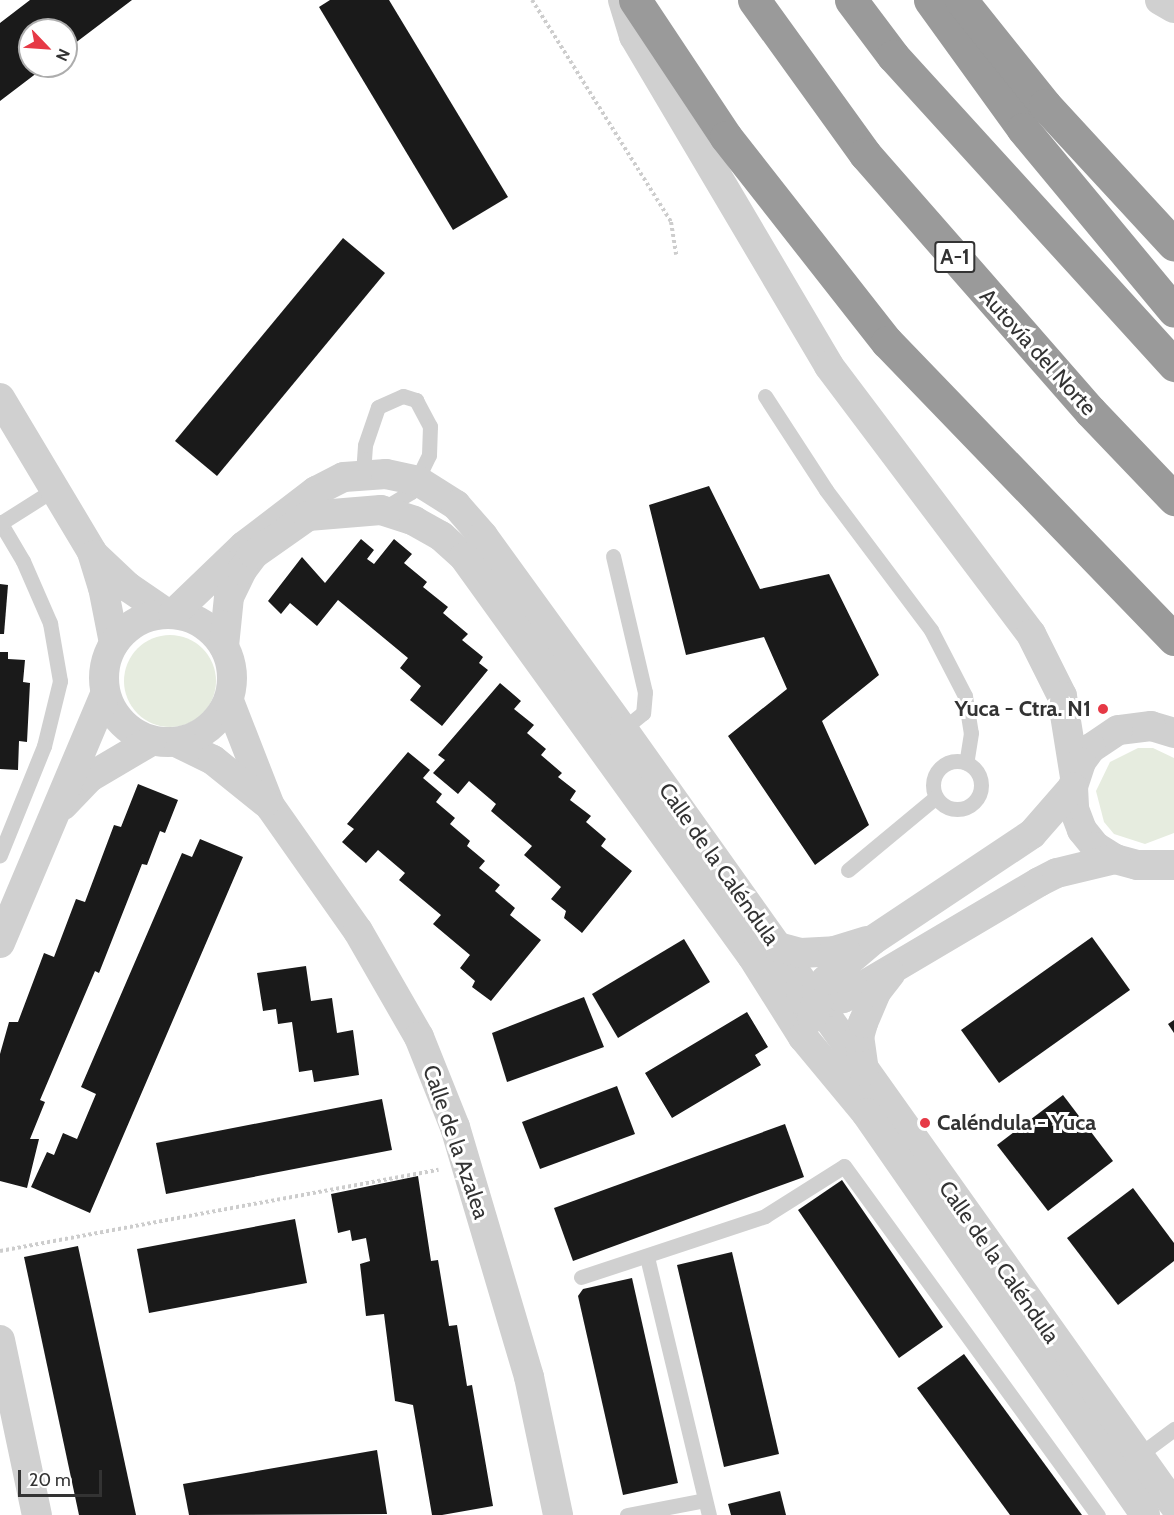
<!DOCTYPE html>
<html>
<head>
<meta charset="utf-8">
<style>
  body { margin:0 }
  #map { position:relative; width:1174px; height:1515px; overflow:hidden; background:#fff; font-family:Cabin,sans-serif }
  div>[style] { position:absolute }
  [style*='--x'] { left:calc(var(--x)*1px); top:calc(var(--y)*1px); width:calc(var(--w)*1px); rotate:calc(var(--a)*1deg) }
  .green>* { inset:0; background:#e6ecdf }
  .round { border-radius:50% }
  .building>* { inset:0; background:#1a1a1a }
  .path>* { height:4px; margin-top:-2px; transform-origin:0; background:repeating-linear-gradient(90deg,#cdcdcd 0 3px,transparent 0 6px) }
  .lane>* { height:15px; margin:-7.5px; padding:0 7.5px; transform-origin:7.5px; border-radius:7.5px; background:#d0d0d0 }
  .lane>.ring { margin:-7.5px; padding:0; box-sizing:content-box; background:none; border:15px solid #d0d0d0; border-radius:50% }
  .street>* { height:30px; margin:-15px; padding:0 15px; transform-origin:15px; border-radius:15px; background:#d0d0d0 }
  .street>.ring { margin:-15px; padding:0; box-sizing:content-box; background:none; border:30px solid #d0d0d0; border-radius:50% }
  .highway>* { height:33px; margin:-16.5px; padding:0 16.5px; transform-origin:16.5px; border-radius:16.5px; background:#9a9a9a }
  .dots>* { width:16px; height:16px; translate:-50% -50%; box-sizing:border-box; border:3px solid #fff; border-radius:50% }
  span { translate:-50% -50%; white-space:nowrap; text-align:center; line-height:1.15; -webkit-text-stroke:6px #fff; paint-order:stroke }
  .shield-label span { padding:2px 4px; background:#fff; border:2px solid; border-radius:4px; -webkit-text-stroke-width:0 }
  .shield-label { font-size:21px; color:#333; font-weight:700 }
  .street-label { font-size:22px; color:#333 }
  .poi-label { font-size:22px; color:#333; font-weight:700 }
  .right { translate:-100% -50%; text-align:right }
  .left { translate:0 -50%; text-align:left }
  .north { position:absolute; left:18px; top:18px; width:60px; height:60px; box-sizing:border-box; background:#fff; border:2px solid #adadad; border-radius:50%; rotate:115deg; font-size:16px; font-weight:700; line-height:24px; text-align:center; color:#333 }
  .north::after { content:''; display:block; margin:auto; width:21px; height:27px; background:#e63946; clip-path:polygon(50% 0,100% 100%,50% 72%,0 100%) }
  .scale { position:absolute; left:18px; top:1470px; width:84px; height:27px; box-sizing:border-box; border:3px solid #333; border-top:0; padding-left:8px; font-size:18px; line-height:21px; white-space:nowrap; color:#333; -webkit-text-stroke:4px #fff; paint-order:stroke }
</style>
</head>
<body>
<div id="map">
  <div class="green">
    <div class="round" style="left:124px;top:635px;width:92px;height:92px"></div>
    <div style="clip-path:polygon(1138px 748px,1153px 748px,1174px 758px,1174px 833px,1145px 844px,1114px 834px,1104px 822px,1096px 791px,1110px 762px)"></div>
  </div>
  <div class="building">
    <div style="clip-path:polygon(30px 0,132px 0,66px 50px,66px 30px,30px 30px,30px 66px,46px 66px,0 101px,0 23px)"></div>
    <div style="clip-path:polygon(330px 0,389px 0,508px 197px,453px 230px,319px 7px)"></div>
    <div style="clip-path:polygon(343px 238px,385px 273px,217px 476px,175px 441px)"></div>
    <div style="clip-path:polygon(709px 486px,760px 589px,829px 574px,879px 675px,822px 721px,869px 825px,815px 865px,728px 736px,787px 689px,764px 637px,686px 655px,649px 505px)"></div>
    <div style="clip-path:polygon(361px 539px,374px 550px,367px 559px,374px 564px,394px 539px,412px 554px,404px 563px,427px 582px,423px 587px,448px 607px,443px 613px,468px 634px,462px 640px,483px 657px,479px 663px,488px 670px,442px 726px,410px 700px,421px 686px,400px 668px,408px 658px,338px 600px,317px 626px,290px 603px,281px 614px,268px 601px,302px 557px,325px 583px)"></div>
    <div style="clip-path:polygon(0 584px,8px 585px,4px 634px,0 634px)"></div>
    <div style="clip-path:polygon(0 652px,8px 652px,8px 659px,25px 660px,23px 682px,30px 683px,27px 742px,19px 741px,18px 770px,0 769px)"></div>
    <div style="clip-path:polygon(500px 683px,521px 701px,514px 709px,534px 725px,527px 733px,546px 749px,541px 755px,562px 773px,558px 777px,576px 791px,570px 800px,591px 816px,586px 822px,606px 839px,601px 846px,632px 871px,582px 933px,564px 918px,566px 911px,551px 899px,561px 887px,524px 855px,532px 846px,491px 811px,496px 804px,469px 781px,458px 794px,433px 773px,445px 760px,438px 755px)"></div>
    <div style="clip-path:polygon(408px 752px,430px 770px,423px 778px,442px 794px,436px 802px,455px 818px,450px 824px,470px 841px,467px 846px,485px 861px,479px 868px,500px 885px,495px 891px,515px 908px,510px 915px,541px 940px,491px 1001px,472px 987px,475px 981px,460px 968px,470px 955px,433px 924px,441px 915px,399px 880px,405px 873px,378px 850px,366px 863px,342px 842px,354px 829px,347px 824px)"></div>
    <div style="clip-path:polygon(138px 784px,178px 800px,165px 833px,160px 831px,147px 865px,142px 864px,99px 973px,95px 971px,40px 1100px,45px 1102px,30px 1139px,39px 1139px,27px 1188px,0 1181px,0 1054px,9px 1022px,18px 1022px,44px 953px,54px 957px,76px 899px,85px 902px,114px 825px,121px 827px)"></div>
    <div style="clip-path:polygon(200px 839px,243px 857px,90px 1213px,31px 1187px,47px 1152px,54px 1155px,63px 1133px,77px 1139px,96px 1094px,81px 1087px,182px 853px,192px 857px)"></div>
    <div style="clip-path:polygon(1092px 937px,1130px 990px,999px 1083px,961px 1030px)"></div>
    <div style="clip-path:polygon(684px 939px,710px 982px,618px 1038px,592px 994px)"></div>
    <div style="clip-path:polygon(306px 966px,311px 1001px,332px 998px,337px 1033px,353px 1030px,359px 1075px,314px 1082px,312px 1070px,299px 1072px,292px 1022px,278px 1024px,276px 1009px,263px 1011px,257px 973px)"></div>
    <div style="clip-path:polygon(584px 997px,604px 1047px,507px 1082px,492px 1033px)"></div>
    <div style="clip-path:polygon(747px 1012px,768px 1047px,755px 1055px,761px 1065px,672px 1118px,645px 1073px)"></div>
    <div style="clip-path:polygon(1174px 1020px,1174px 1033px,1168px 1024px)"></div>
    <div style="clip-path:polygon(617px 1086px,635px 1134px,540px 1169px,522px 1122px)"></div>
    <div style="clip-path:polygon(1063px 1095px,1113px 1161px,1048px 1211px,997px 1145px)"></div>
    <div style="clip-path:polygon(382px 1099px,392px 1150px,166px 1194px,156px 1143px)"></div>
    <div style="clip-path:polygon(785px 1124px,804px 1177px,573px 1261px,554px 1208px)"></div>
    <div style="clip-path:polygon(418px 1176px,431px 1261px,438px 1260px,449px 1326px,457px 1325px,467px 1386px,472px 1385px,493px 1506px,442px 1515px,432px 1515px,413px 1405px,395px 1401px,384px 1314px,366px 1316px,360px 1264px,370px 1261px,366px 1238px,352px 1241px,350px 1230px,338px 1233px,331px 1194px)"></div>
    <div style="clip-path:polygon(842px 1180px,943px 1327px,899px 1358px,798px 1210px)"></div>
    <div style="clip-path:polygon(1133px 1188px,1174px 1243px,1174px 1261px,1118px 1305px,1067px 1238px)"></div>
    <div style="clip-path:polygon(295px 1219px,307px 1283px,149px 1313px,137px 1249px)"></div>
    <div style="clip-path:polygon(78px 1246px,136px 1515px,79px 1515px,24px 1257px)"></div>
    <div style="clip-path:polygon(732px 1252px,779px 1454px,724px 1467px,677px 1265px)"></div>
    <div style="clip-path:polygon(632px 1278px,678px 1483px,623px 1495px,578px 1296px,583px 1289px)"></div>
    <div style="clip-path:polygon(964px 1354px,1082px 1515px,1010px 1515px,917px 1388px)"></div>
    <div style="clip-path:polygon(377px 1450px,387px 1514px,189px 1515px,183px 1484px)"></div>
    <div style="clip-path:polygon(780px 1491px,786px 1515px,731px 1515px,728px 1504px)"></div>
  </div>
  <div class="path">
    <div style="--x:532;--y:0;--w:262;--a:57.9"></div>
    <div style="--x:671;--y:222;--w:33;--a:81"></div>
    <div style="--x:0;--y:1251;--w:446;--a:-10.5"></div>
  </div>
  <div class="lane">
    <div style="--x:765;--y:396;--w:112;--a:57"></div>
    <div style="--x:826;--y:490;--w:175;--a:53.1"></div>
    <div style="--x:931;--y:630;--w:74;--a:62.7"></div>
    <div style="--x:965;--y:696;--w:37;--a:81"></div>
    <div style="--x:971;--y:733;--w:30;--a:99"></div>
    <div style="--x:363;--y:474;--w:29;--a:-86"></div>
    <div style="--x:365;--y:445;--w:40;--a:-71.1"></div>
    <div style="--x:378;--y:407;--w:27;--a:-24"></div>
    <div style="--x:403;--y:396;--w:14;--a:17"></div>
    <div style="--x:416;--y:400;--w:30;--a:62"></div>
    <div style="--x:430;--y:426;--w:29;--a:92"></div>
    <div style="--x:429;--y:455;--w:41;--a:115.9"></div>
    <div style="--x:411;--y:492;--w:33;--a:149"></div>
    <div style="--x:0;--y:522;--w:45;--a:59.5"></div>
    <div style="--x:23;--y:561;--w:68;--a:66.5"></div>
    <div style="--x:50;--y:623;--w:59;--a:80.2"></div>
    <div style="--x:60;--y:681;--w:67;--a:103.8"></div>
    <div style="--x:44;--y:746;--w:118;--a:112"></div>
    <div style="--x:1;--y:523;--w:62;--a:-32.4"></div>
    <div style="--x:613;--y:556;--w:140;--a:76.8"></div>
    <div style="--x:645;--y:692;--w:21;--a:95"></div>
    <div style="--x:643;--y:713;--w:28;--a:141"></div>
    <div class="ring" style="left:933px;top:761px;width:33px;height:33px"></div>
    <div style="--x:848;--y:870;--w:114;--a:-39.7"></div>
    <div style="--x:647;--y:1257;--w:265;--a:76.5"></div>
    <div style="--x:581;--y:1277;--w:194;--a:-18.3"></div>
    <div style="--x:765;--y:1216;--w:93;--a:-32.3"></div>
    <div style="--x:844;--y:1166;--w:432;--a:54"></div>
    <div style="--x:1139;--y:1455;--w:44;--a:-36.6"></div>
    <div style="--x:627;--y:1515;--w:79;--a:-10.9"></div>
  </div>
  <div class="street">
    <div style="--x:623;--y:0;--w:38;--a:73"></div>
    <div style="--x:634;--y:36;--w:383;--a:59.4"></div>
    <div style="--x:829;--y:366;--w:336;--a:53"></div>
    <div style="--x:1031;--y:634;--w:69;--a:63.4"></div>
    <div style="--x:1062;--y:696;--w:82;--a:80.9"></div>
    <div style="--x:1160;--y:0;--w:16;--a:30"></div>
    <div style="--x:0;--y:398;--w:179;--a:59.1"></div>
    <div style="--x:92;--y:552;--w:37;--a:73"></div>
    <div style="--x:103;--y:587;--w:57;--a:78.9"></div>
    <div style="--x:94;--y:555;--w:47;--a:43.3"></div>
    <div style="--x:128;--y:587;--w:46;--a:34.4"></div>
    <div class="ring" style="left:104px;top:614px;width:98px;height:98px"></div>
    <div style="--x:173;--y:614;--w:98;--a:-43.8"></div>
    <div style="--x:244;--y:546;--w:91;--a:-37.4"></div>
    <div style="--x:316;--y:491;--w:31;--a:-27"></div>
    <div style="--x:344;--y:477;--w:42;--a:-4.1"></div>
    <div style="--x:386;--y:474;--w:33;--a:12"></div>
    <div style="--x:418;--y:481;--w:45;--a:32.3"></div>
    <div style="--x:456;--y:505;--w:41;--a:48.9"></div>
    <div style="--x:483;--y:536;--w:237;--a:54.1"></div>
    <div style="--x:622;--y:728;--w:953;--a:54.61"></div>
    <div style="--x:224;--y:646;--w:49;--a:-84.2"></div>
    <div style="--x:229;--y:597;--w:30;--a:-64"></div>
    <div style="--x:242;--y:570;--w:20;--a:-53"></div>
    <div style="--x:254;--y:554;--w:66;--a:-35.1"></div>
    <div style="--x:308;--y:516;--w:73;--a:-4.7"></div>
    <div style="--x:381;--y:510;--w:35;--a:18"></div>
    <div style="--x:414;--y:521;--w:31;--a:29"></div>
    <div style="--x:441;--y:536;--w:31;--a:42"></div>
    <div style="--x:464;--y:557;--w:492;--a:54.2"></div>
    <div style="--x:752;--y:956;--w:96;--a:57.8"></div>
    <div style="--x:803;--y:1037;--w:99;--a:50.3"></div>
    <div style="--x:866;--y:1113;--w:489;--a:55.2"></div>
    <div style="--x:229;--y:701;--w:113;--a:68.7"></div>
    <div style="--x:270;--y:806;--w:153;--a:54.9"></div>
    <div style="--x:358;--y:931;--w:122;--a:60.1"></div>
    <div style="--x:419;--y:1037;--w:97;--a:68.2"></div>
    <div style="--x:455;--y:1127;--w:261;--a:73.5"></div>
    <div style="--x:529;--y:1377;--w:141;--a:78.1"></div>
    <div style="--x:1174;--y:733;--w:24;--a:-163"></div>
    <div style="--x:1151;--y:726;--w:33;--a:173"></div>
    <div style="--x:1118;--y:730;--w:32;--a:146"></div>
    <div style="--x:1091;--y:748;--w:17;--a:126"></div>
    <div style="--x:1081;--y:762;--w:26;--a:108"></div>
    <div style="--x:1073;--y:787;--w:22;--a:87"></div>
    <div style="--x:1074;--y:809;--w:22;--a:69"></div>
    <div style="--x:1082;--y:830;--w:22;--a:51"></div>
    <div style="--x:1096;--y:847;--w:22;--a:32"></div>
    <div style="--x:1115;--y:859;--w:23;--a:15"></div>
    <div style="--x:1137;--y:865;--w:37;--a:0"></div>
    <div style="--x:176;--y:742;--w:41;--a:25.9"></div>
    <div style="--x:213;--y:760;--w:67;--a:38.9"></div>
    <div style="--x:63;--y:805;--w:39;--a:-46"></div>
    <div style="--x:90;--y:777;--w:71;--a:-30.5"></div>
    <div style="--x:0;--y:943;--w:270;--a:-67.1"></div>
    <div style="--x:778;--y:947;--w:24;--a:15"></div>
    <div style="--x:801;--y:953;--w:33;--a:-3"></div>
    <div style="--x:834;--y:951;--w:34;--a:-17"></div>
    <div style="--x:801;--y:1000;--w:15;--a:20"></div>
    <div style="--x:815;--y:1005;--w:29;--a:-14"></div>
    <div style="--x:843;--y:998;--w:228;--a:-30.6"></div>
    <div style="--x:1039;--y:882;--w:20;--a:-27"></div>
    <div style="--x:1057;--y:873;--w:60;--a:-13.6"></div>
    <div style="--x:812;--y:1018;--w:40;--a:-69.8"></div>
    <div style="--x:826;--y:980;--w:62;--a:-40.4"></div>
    <div style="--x:873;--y:940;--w:191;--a:-33.7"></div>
    <div style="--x:1032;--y:834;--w:62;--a:-48.9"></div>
    <div style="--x:864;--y:1071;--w:34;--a:-98"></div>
    <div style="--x:859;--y:1037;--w:15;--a:-74"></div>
    <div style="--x:863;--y:1023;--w:34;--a:-67"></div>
    <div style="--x:876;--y:992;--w:23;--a:-52"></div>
    <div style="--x:0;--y:1340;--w:179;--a:78.1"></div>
  </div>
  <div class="highway">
    <div style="--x:635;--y:0;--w:164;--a:56.4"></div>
    <div style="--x:726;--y:137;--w:261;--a:51.9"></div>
    <div style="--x:887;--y:342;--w:413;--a:46"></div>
    <div style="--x:754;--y:0;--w:190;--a:54.2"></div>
    <div style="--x:865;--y:154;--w:342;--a:48.8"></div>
    <div style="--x:1090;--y:411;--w:122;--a:46.3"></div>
    <div style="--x:851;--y:0;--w:70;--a:53.1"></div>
    <div style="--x:893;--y:56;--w:418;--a:47.7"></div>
    <div style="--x:930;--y:0;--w:159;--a:54.2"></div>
    <div style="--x:1023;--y:129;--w:236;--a:50.3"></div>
    <div style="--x:961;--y:0;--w:134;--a:51.3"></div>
    <div style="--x:1045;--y:105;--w:190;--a:47.3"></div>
  </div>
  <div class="dots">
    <div style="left:1103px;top:709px;background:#e63946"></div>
    <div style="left:925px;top:1123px;background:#e63946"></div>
  </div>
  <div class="shield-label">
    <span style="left:955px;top:257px">A-1</span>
  </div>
  <div class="street-label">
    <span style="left:1038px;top:352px;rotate:48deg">Autovía del Norte</span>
    <span style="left:719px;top:864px;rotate:55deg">Calle de la Caléndula</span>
    <span style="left:456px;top:1142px;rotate:71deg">Calle de la Azalea</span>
    <span style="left:999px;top:1262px;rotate:55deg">Calle de la Caléndula</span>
  </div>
  <div class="poi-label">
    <span class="right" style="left:1091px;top:709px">Yuca - Ctra. N1</span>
    <span class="left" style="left:937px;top:1123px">Caléndula - Yuca</span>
  </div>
  <div class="north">N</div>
  <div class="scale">20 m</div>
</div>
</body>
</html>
